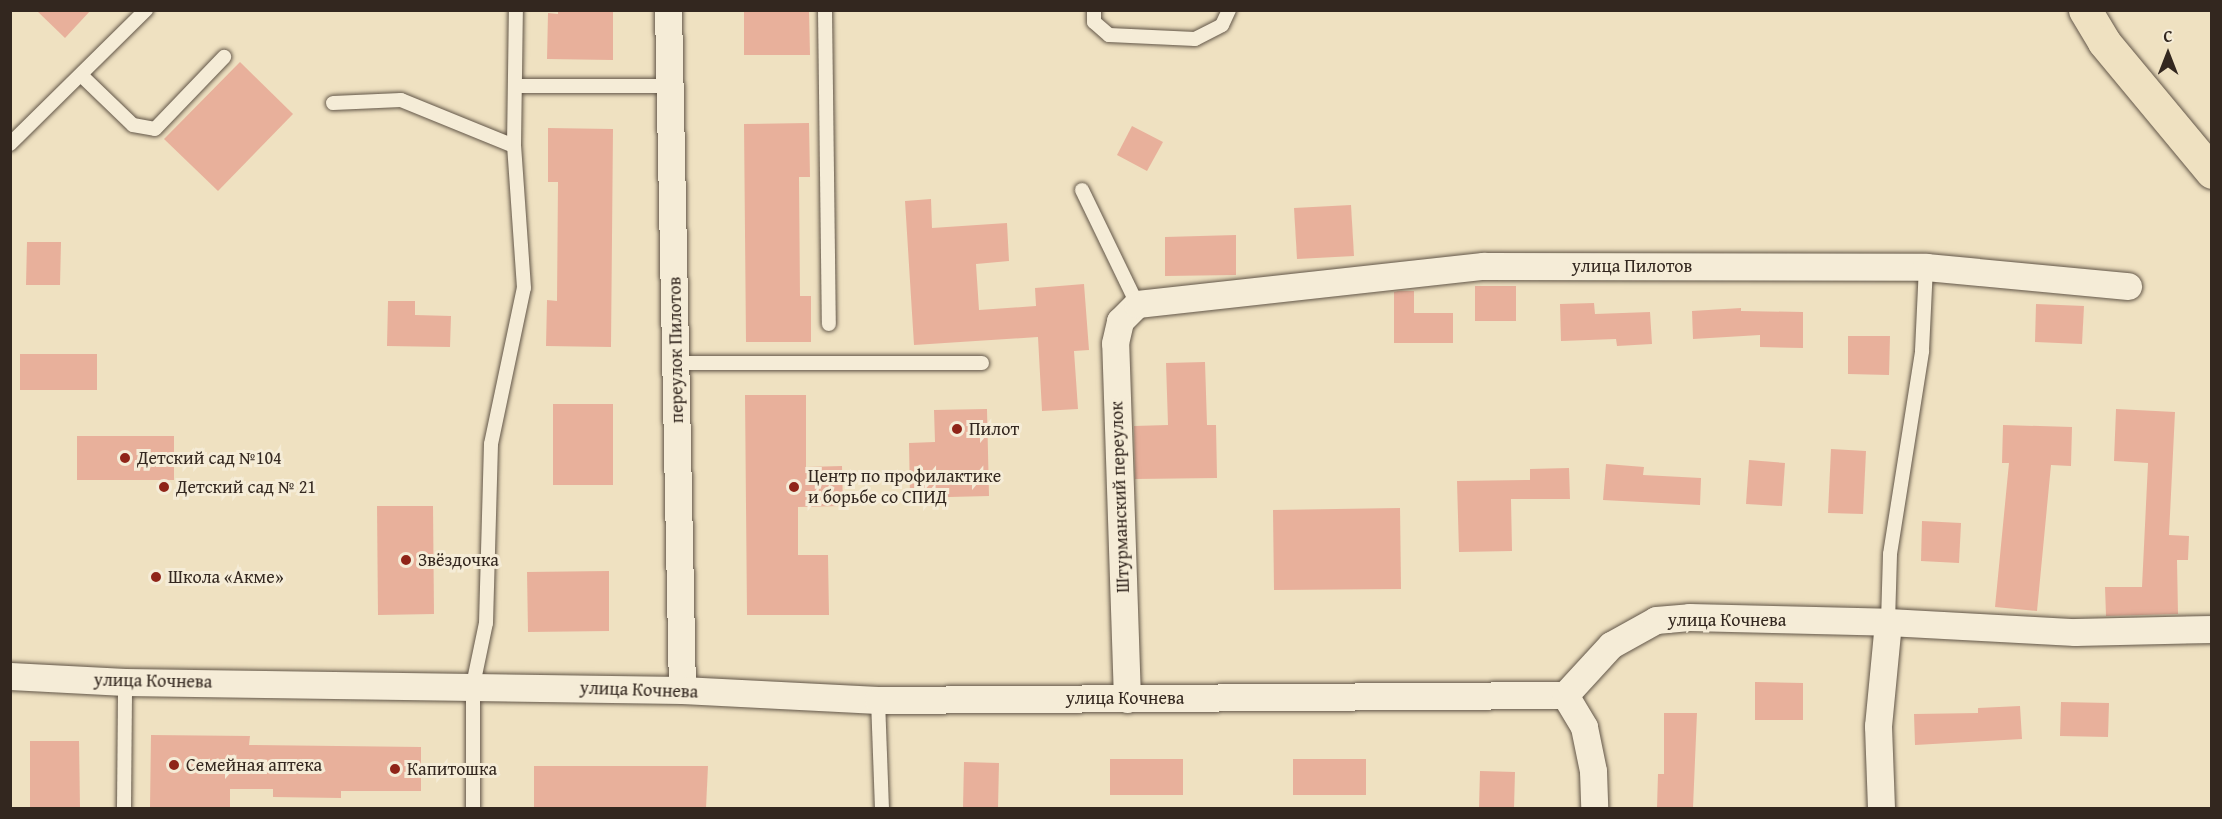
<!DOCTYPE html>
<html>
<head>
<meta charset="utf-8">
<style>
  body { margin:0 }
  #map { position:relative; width:2222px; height:819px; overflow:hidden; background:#efe1c1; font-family:"Gentium Book Plus",serif }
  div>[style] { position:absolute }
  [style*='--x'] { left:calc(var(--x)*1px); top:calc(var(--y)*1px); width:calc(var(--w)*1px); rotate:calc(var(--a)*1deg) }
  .building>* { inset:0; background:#e8b09b }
  .roads { filter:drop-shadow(0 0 2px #625648) drop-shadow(0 0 2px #625648) }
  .service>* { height:14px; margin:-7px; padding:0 7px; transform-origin:7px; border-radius:7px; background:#f5ecd7 }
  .minor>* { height:27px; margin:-13.5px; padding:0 13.5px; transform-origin:13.5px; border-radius:13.5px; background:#f5ecd7 }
  .trunk>* { height:33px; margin:-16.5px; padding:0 16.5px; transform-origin:16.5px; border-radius:16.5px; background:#efe1c1 }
  .dots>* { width:16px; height:16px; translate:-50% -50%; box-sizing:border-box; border:3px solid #f5ecd7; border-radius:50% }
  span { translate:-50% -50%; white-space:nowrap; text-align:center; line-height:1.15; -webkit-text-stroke:6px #f5ecd7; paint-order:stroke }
  .street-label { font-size:18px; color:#33271f }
  .poi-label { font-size:18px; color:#33271f }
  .left { translate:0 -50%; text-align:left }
  .frame { position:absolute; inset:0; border:12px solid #33271f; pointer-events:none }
  .north { position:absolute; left:2138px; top:24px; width:60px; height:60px; -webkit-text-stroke:4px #f5ecd7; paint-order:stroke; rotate:0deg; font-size:16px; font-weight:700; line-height:24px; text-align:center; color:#33271f }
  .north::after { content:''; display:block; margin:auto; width:21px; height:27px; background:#33271f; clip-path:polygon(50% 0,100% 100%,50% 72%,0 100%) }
</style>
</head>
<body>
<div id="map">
  <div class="building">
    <div style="clip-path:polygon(36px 10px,91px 10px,65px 38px)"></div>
    <div style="clip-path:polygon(558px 10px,613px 10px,613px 60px,547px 59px,548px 13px,558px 14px)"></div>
    <div style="clip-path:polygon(744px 10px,809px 10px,810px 55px,744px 55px)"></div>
    <div style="clip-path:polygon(240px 62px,293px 114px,218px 191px,164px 139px)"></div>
    <div style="clip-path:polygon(809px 123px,810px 177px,799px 177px,800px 296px,811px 296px,811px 342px,746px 342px,744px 124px)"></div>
    <div style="clip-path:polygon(1132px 126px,1163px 142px,1147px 171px,1117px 155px)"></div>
    <div style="clip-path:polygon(548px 128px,613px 129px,611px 347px,546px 346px,547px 300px,557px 301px,558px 182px,548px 182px)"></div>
    <div style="clip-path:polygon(931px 199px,932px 228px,1007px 223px,1009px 261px,976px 264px,979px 310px,1036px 306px,1035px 288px,1084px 284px,1089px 350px,1074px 351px,1078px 409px,1042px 411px,1038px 337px,914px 345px,905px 201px)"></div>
    <div style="clip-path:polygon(1351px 205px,1354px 256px,1297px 259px,1294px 208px)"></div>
    <div style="clip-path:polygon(1236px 235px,1236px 275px,1165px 276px,1165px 237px)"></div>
    <div style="clip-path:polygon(27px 242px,61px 242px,60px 285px,26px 285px)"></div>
    <div style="clip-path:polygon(1475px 286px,1516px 286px,1516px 321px,1475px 321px)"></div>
    <div style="clip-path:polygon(1398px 291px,1414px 291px,1414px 313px,1453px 313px,1453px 343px,1394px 343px,1394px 292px)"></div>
    <div style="clip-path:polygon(388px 301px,415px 301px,415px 315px,451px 316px,450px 347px,387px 346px)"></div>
    <div style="clip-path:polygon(1594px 303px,1595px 314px,1650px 312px,1652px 344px,1617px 346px,1616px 339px,1561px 341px,1560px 304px)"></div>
    <div style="clip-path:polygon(2036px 304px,2084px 306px,2082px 344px,2035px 342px)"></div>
    <div style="clip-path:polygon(1741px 308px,1741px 311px,1803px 312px,1803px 348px,1760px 347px,1760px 335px,1693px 339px,1692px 311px)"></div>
    <div style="clip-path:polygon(1848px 336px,1890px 336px,1889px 375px,1848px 374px)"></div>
    <div style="clip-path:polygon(20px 354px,97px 354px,97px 390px,20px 390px)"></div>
    <div style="clip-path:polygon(1205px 362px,1207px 425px,1216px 425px,1217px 478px,1135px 479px,1134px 426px,1168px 425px,1166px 363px)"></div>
    <div style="clip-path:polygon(745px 395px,806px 395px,806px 467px,842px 466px,843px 506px,798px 507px,798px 555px,828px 555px,829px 615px,747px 615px)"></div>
    <div style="clip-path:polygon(553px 404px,613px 404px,613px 485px,553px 485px)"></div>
    <div style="clip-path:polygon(987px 409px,989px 496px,910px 498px,909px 443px,935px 442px,934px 410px)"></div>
    <div style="clip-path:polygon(2116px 409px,2175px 412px,2169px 535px,2189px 536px,2188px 560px,2177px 560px,2178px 614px,2106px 616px,2105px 587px,2142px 587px,2148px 463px,2114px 461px)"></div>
    <div style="clip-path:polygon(2003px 425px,2072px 427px,2071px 466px,2051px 465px,2037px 611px,1995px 607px,2009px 463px,2002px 463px)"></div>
    <div style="clip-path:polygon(77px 436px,174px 436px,174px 480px,77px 480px)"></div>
    <div style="clip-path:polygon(1831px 449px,1866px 451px,1863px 514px,1828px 513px)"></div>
    <div style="clip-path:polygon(1749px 460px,1785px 463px,1782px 506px,1746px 504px)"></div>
    <div style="clip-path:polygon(1606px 464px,1644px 467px,1643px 475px,1701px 478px,1700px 505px,1603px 500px)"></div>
    <div style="clip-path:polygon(1569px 468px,1570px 499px,1511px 499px,1512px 551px,1459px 552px,1457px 481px,1530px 480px,1530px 469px)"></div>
    <div style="clip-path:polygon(377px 506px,433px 506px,434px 614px,378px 615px)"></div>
    <div style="clip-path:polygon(1400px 508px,1401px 589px,1274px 590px,1273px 510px)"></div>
    <div style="clip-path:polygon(1922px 521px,1961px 523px,1959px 563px,1921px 561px)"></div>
    <div style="clip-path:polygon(609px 571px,609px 631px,528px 632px,527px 572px)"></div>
    <div style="clip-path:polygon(1755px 682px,1803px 683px,1803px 720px,1755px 720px)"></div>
    <div style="clip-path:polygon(2061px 702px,2109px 703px,2108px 737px,2060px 736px)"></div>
    <div style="clip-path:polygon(2020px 706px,2022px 739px,1915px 745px,1914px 714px,1978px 713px,1978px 708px)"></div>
    <div style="clip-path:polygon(1664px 713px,1697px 713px,1693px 808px,1657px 808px,1658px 774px,1664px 774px)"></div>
    <div style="clip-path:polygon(151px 735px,250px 736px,249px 745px,421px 747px,421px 791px,341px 791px,341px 798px,273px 797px,273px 789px,230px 789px,230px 808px,150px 808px)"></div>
    <div style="clip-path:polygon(30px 741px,79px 741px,80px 808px,30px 808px)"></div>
    <div style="clip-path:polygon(1110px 759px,1183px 759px,1183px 795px,1110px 795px)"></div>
    <div style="clip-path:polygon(1293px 759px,1366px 759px,1366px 795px,1293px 795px)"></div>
    <div style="clip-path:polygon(964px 762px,999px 763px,998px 808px,963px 808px)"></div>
    <div style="clip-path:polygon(534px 766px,708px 766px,706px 808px,534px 808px)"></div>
    <div style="clip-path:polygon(1480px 771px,1515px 772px,1514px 808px,1479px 808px)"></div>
  </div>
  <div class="roads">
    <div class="service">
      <div style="--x:825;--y:10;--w:314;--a:89.3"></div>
      <div style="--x:1094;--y:10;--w:12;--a:90"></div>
      <div style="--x:1094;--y:22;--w:20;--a:41"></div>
      <div style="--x:1109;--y:35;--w:86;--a:2.7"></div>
      <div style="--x:1195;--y:39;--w:30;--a:-27"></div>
      <div style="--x:1222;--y:25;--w:17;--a:-65"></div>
      <div style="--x:81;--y:75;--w:72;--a:43.9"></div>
      <div style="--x:133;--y:125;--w:22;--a:10"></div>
      <div style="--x:155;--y:129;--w:100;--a:-46.2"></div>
      <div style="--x:516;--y:86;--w:154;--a:0"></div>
      <div style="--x:333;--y:103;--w:68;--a:-2.5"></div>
      <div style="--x:401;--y:100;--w:122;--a:22.2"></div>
      <div style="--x:10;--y:144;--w:191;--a:-44.6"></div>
      <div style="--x:1082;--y:190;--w:127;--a:64.2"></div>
      <div style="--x:676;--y:363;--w:306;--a:0"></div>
      <div style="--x:1888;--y:622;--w:68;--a:-88.3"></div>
      <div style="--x:1890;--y:554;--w:206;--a:-81"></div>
      <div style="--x:1922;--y:351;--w:84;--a:-87.3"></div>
      <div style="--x:878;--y:700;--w:108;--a:87.9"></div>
      <div style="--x:124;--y:808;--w:126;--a:-89.5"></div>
      <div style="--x:473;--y:808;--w:123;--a:-90"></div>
      <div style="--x:473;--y:685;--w:63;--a:-78.2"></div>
      <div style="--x:486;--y:623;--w:179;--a:-88.4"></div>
      <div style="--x:491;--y:444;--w:159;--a:-78.1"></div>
      <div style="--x:524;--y:288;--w:142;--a:-94"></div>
      <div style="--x:514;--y:146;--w:136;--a:-89.2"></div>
    </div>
    <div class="minor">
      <div style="--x:668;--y:10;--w:680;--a:88.82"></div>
      <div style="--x:10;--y:676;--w:115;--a:3"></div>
      <div style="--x:125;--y:682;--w:557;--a:0.82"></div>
      <div style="--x:682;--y:690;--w:196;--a:2.9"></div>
      <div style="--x:878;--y:700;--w:687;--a:-0.42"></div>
      <div style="--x:1565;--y:695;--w:68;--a:-47.4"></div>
      <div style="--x:1611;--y:645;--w:51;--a:-29.1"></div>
      <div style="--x:1656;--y:620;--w:33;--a:-5"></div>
      <div style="--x:1689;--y:617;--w:199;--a:1.4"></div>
      <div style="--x:1888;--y:622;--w:187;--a:3.1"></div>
      <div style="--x:2075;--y:632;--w:137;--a:-1.3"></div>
      <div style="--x:1565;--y:695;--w:37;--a:59"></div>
      <div style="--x:1584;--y:727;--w:45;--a:78.4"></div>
      <div style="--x:1593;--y:771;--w:37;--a:88"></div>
      <div style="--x:1127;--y:699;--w:356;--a:-91.9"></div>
      <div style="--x:1115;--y:343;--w:23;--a:-77"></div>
      <div style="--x:1120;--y:321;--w:24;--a:-45"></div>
      <div style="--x:1137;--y:304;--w:348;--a:-6.3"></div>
      <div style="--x:1483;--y:266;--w:443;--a:0.1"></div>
      <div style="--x:1926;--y:267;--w:203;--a:5.4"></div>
      <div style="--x:1881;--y:808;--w:82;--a:-92.1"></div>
      <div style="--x:1878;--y:726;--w:104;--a:-84.5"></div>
    </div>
    <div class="trunk">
      <div style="--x:2085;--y:10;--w:37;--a:59"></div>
      <div style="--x:2104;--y:42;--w:169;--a:50.3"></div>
    </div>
  </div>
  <div class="dots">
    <div style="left:957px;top:429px;background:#8f2418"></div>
    <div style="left:125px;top:458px;background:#8f2418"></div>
    <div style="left:164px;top:487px;background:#8f2418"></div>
    <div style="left:794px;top:487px;background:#8f2418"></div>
    <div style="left:406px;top:560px;background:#8f2418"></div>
    <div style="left:156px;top:577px;background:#8f2418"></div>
    <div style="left:174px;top:765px;background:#8f2418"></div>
    <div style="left:395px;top:769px;background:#8f2418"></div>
  </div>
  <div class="street-label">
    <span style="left:1632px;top:266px">улица Пилотов</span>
    <span style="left:676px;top:350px;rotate:-91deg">переулок Пилотов</span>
    <span style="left:1120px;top:497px;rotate:-92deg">Штурманский переулок</span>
    <span style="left:1727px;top:620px">улица Кочнева</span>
    <span style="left:153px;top:681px;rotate:1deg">улица Кочнева</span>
    <span style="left:639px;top:690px;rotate:2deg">улица Кочнева</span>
    <span style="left:1125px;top:698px">улица Кочнева</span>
  </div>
  <div class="poi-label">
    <span class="left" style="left:969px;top:429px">Пилот</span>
    <span class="left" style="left:137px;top:458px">Детский сад №104</span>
    <span class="left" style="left:808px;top:487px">Центр по профилактике<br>и борьбе со СПИД</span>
    <span class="left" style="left:176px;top:487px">Детский сад № 21</span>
    <span class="left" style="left:418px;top:560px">Звёздочка</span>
    <span class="left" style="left:168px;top:577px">Школа «Акме»</span>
    <span class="left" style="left:186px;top:765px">Семейная аптека</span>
    <span class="left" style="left:407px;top:769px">Капитошка</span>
  </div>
  <div class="frame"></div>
  <div class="north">С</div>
</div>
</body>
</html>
